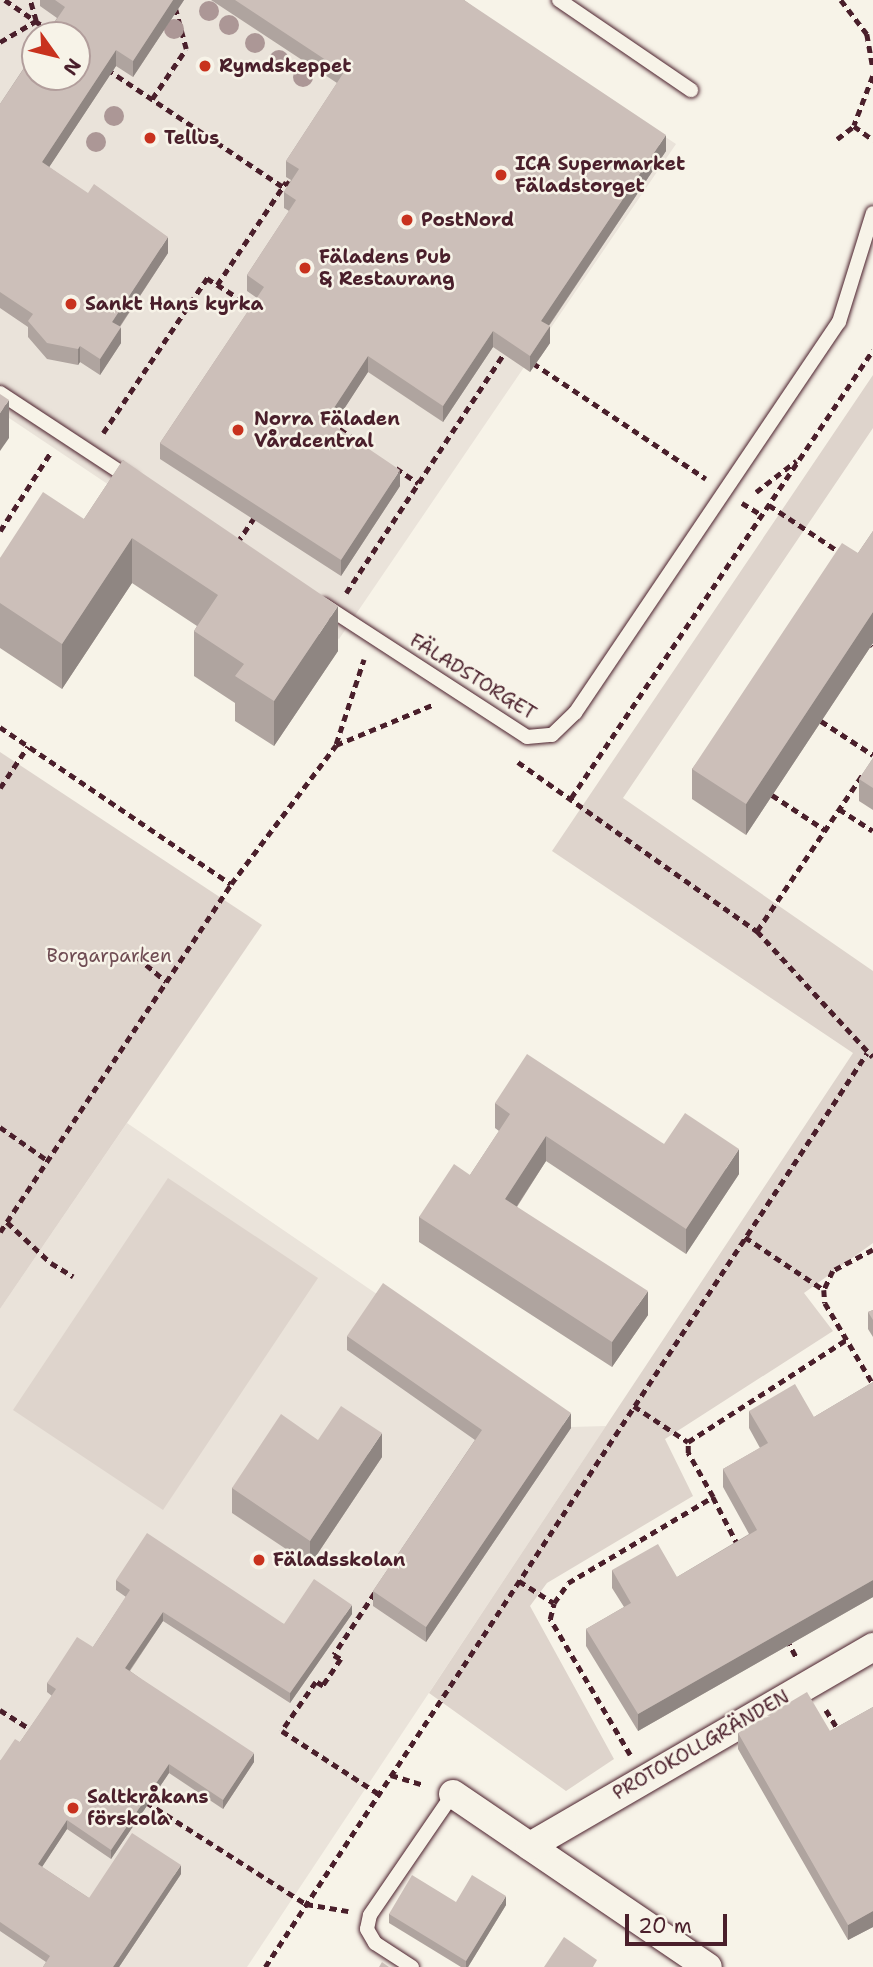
<!DOCTYPE html>
<html>
<head>
<meta charset="utf-8">
<style>
  body { margin:0 }
  #map { position:relative; width:873px; height:1967px; overflow:hidden; background:#f7f3e8; font-family:"Shantell Sans",sans-serif }
  div>[style] { position:absolute }
  [style*='--x'] { left:calc(var(--x)*1px); top:calc(var(--y)*1px); width:calc(var(--w)*1px); rotate:calc(var(--a)*1deg) }
  .built>* { inset:0; background:#eae3da }
  .green>* { inset:0; background:#ded4cc }
  .path>* { height:4.5px; margin-top:-2.25px; transform-origin:0; background:repeating-linear-gradient(90deg,#4a1f2b 0 7px,transparent 0 12px) }
  .roads { filter:drop-shadow(0 0 2px #4a1f2b) drop-shadow(0 0 2px #4a1f2b) }
  .service>* { height:14px; margin:-7px; padding:0 7px; transform-origin:7px; border-radius:7px; background:#f7f3e8 }
  .minor>* { height:28px; margin:-14px; padding:0 14px; transform-origin:14px; border-radius:14px; background:#f7f3e8 }
  .trees>* { width:20px; height:20px; margin:-10px; border-radius:50%; background:#ac9796 }
  .wall>* { inset:0; background:#afa49f }
  .shaded-wall>* { inset:0; background:#8f8682 }
  .building>* { inset:0; background:#ccbfb9 }
  .dots>* { width:19px; height:19px; translate:-50% -50%; box-sizing:border-box; border:4px solid #f7f3e8; border-radius:50% }
  span { translate:-50% -50%; white-space:nowrap; text-align:center; line-height:1.15; -webkit-text-stroke:5px #f7f3e8; paint-order:stroke }
  .poi-label { font-size:19px; color:#4a1f2b; font-weight:700 }
  .left { translate:0 -50%; text-align:left }
  .street-label { font-size:19px; color:#4a1f2b }
  .park-label { font-size:19px; color:#6f4c53 }
  .north { position:absolute; left:21px; top:21px; width:70px; height:70px; box-sizing:border-box; background:#f7f3e8; border:2px solid #b29e9c; border-radius:50%; rotate:124deg; font-size:19px; font-weight:700; line-height:28px; text-align:center; color:#4a1f2b }
  .north::after { content:''; display:block; margin:auto; width:24px; height:32px; background:#c8321e; clip-path:polygon(50% 0,100% 100%,50% 72%,0 100%) }
  .scale { position:absolute; left:625px; top:1914px; width:102px; height:32px; box-sizing:border-box; border:4px solid #4a1f2b; border-top:0; padding-left:9px; font-size:21px; line-height:24px; white-space:nowrap; color:#4a1f2b; -webkit-text-stroke:5px #f7f3e8; paint-order:stroke }
</style>
</head>
<body>
<div id="map">
  <div class="built">
    <div style="clip-path:polygon(evenodd,0 0,458px 0,676px 144px,339px 639px,0 412px,0 0,35px 35px,77px 35px,77px 77px,35px 77px,35px 35px)"></div>
    <div style="clip-path:polygon(127px 1123px,571px 1427px,606px 1426px,247px 1967px,0 1967px,0 1309px)"></div>
  </div>
  <div class="green">
    <div style="clip-path:polygon(873px 375px,873px 428px,623px 798px,873px 971px,873px 1243px,804px 1293px,833px 1331px,665px 1439px,693px 1496px,547px 1583px,530px 1606px,614px 1759px,566px 1791px,429px 1693px,853px 1053px,552px 851px)"></div>
    <div style="clip-path:polygon(0 752px,262px 925px,0 1309px)"></div>
    <div style="clip-path:polygon(168px 1178px,318px 1278px,163px 1510px,13px 1410px)"></div>
  </div>
  <div class="path">
    <div style="--x:5;--y:0;--w:62;--a:34.5"></div>
    <div style="--x:841;--y:0;--w:43;--a:52.6"></div>
    <div style="--x:867;--y:34;--w:34;--a:80"></div>
    <div style="--x:0;--y:42;--w:42;--a:-30.3"></div>
    <div style="--x:36;--y:21;--w:22;--a:-106"></div>
    <div style="--x:107;--y:69;--w:212;--a:33.8"></div>
    <div style="--x:873;--y:76;--w:53;--a:110.8"></div>
    <div style="--x:854;--y:126;--w:24;--a:36"></div>
    <div style="--x:152;--y:99;--w:60;--a:-55.8"></div>
    <div style="--x:186;--y:49;--w:51;--a:-104.9"></div>
    <div style="--x:837;--y:139;--w:21;--a:-37"></div>
    <div style="--x:253;--y:308;--w:43;--a:-147.4"></div>
    <div style="--x:217;--y:285;--w:124;--a:-56.2"></div>
    <div style="--x:286;--y:182;--w:9;--a:32"></div>
    <div style="--x:533;--y:363;--w:208;--a:33.8"></div>
    <div style="--x:330;--y:422;--w:37;--a:35"></div>
    <div style="--x:103;--y:433;--w:187;--a:-56.1"></div>
    <div style="--x:207;--y:278;--w:12;--a:35"></div>
    <div style="--x:396;--y:468;--w:27;--a:34"></div>
    <div style="--x:756;--y:492;--w:51;--a:-37.8"></div>
    <div style="--x:742;--y:503;--w:23;--a:31"></div>
    <div style="--x:769;--y:505;--w:87;--a:33.7"></div>
    <div style="--x:0;--y:531;--w:94;--a:-57.2"></div>
    <div style="--x:237;--y:543;--w:32;--a:-56"></div>
    <div style="--x:346;--y:593;--w:292;--a:-56.6"></div>
    <div style="--x:872;--y:645;--w:1;--a:45"></div>
    <div style="--x:821;--y:721;--w:62;--a:33.2"></div>
    <div style="--x:0;--y:727;--w:279;--a:34.2"></div>
    <div style="--x:336;--y:744;--w:89;--a:-71.8"></div>
    <div style="--x:518;--y:762;--w:293;--a:35.3"></div>
    <div style="--x:757;--y:931;--w:171;--a:47.4"></div>
    <div style="--x:0;--y:788;--w:50;--a:-56.3"></div>
    <div style="--x:772;--y:795;--w:64;--a:33.4"></div>
    <div style="--x:571;--y:798;--w:540;--a:-56.02"></div>
    <div style="--x:839;--y:809;--w:40;--a:32.9"></div>
    <div style="--x:757;--y:931;--w:189;--a:-56"></div>
    <div style="--x:137;--y:957;--w:38;--a:40"></div>
    <div style="--x:0;--y:1127;--w:57;--a:35.1"></div>
    <div style="--x:7;--y:1222;--w:60;--a:43"></div>
    <div style="--x:51;--y:1263;--w:26;--a:31"></div>
    <div style="--x:0;--y:1232;--w:418;--a:-56.4"></div>
    <div style="--x:231;--y:884;--w:174;--a:-52.9"></div>
    <div style="--x:336;--y:745;--w:104;--a:-22.6"></div>
    <div style="--x:745;--y:1237;--w:95;--a:33.9"></div>
    <div style="--x:873;--y:1250;--w:45;--a:152.3"></div>
    <div style="--x:833;--y:1271;--w:21;--a:115"></div>
    <div style="--x:824;--y:1290;--w:13;--a:86"></div>
    <div style="--x:825;--y:1303;--w:94;--a:59.3"></div>
    <div style="--x:634;--y:1406;--w:65;--a:33.7"></div>
    <div style="--x:713;--y:1497;--w:51;--a:-119.6"></div>
    <div style="--x:688;--y:1453;--w:11;--a:-90"></div>
    <div style="--x:688;--y:1442;--w:189;--a:-32.9"></div>
    <div style="--x:519;--y:1581;--w:41;--a:32.2"></div>
    <div style="--x:375;--y:1593;--w:74;--a:123.5"></div>
    <div style="--x:334;--y:1655;--w:8;--a:30"></div>
    <div style="--x:341;--y:1659;--w:32;--a:124"></div>
    <div style="--x:323;--y:1686;--w:8;--a:-150"></div>
    <div style="--x:316;--y:1682;--w:60;--a:124.8"></div>
    <div style="--x:282;--y:1731;--w:116;--a:33"></div>
    <div style="--x:787;--y:1639;--w:20;--a:63"></div>
    <div style="--x:0;--y:1710;--w:41;--a:32.2"></div>
    <div style="--x:826;--y:1710;--w:26;--a:58"></div>
    <div style="--x:630;--y:1755;--w:158;--a:-120.5"></div>
    <div style="--x:550;--y:1619;--w:16;--a:-76"></div>
    <div style="--x:554;--y:1603;--w:24;--a:-55"></div>
    <div style="--x:568;--y:1583;--w:169;--a:-30.7"></div>
    <div style="--x:713;--y:1497;--w:54;--a:62.5"></div>
    <div style="--x:391;--y:1775;--w:34;--a:17"></div>
    <div style="--x:146;--y:1802;--w:190;--a:32.5"></div>
    <div style="--x:306;--y:1904;--w:43;--a:9.5"></div>
    <div style="--x:265;--y:1967;--w:1094;--a:-56.63"></div>
  </div>
  <div class="roads">
    <div class="service">
      <div style="--x:559;--y:0;--w:160;--a:34.3"></div>
      <div style="--x:0;--y:393;--w:157;--a:33.3"></div>
      <div style="--x:324;--y:605;--w:242;--a:33"></div>
      <div style="--x:527;--y:737;--w:25;--a:-5"></div>
      <div style="--x:552;--y:735;--w:32;--a:-44"></div>
      <div style="--x:575;--y:713;--w:472;--a:-56"></div>
      <div style="--x:839;--y:322;--w:114;--a:-72.7"></div>
      <div style="--x:412;--y:1967;--w:44;--a:-147"></div>
      <div style="--x:375;--y:1943;--w:16;--a:-120"></div>
      <div style="--x:367;--y:1929;--w:14;--a:-78"></div>
      <div style="--x:370;--y:1915;--w:147;--a:-55.6"></div>
    </div>
    <div class="minor">
      <div style="--x:453;--y:1794;--w:308;--a:34.2"></div>
      <div style="--x:530;--y:1846;--w:397;--a:-30.1"></div>
    </div>
  </div>
  <div class="trees">
    <div style="left:209px;top:11px"></div>
    <div style="left:229px;top:25px"></div>
    <div style="left:174px;top:29px"></div>
    <div style="left:255px;top:43px"></div>
    <div style="left:279px;top:60px"></div>
    <div style="left:303px;top:77px"></div>
    <div style="left:114px;top:116px"></div>
    <div style="left:96px;top:142px"></div>
  </div>
  <div class="wall">
    <div style="clip-path:polygon(40px 0,184px 0,133px 77px,116px 66px,49px 167px,168px 253px,120px 327px,121px 343px,100px 375px,80px 362px,78px 365px,47px 359px,28px 337px,28px 327px,0 308px,0 104px,57px 18px,40px 6px)"></div>
    <div style="clip-path:polygon(211px 0,464px 0,666px 151px,549px 326px,550px 343px,530px 372px,493px 347px,443px 422px,368px 372px,333px 425px,400px 486px,341px 576px,160px 459px,160px 443px,257px 298px,247px 291px,247px 275px,289px 211px,284px 208px,284px 192px,291px 180px,286px 177px,286px 161px,337px 83px)"></div>
    <div style="clip-path:polygon(123px 460px,338px 651px,274px 746px,235px 721px,235px 703px,194px 676px,194px 631px,197px 626px,132px 583px,62px 689px,0 648px,0 558px,84px 519px)"></div>
    <div style="clip-path:polygon(873px 531px,873px 643px,746px 835px,692px 799px,692px 769px,858px 553px)"></div>
    <div style="clip-path:polygon(873px 758px,873px 810px,859px 801px,859px 779px)"></div>
    <div style="clip-path:polygon(495px 1103px,664px 1144px,739px 1174px,686px 1254px,546px 1161px,517px 1207px,648px 1315px,612px 1367px,419px 1242px,419px 1217px,470px 1175px,499px 1131px,495px 1128px)"></div>
    <div style="clip-path:polygon(873px 1310px,873px 1337px,868px 1329px,868px 1312px)"></div>
    <div style="clip-path:polygon(347px 1336px,571px 1428px,426px 1642px,373px 1606px,373px 1591px,475px 1440px,347px 1350px)"></div>
    <div style="clip-path:polygon(873px 1382px,873px 1597px,638px 1731px,586px 1646px,586px 1629px,624px 1607px,612px 1588px,612px 1570px,677px 1577px,749px 1534px,723px 1487px,723px 1469px,760px 1448px,749px 1428px,749px 1411px,814px 1417px)"></div>
    <div style="clip-path:polygon(318px 1440px,382px 1457px,310px 1565px,232px 1513px,232px 1488px)"></div>
    <div style="clip-path:polygon(116px 1580px,284px 1624px,352px 1614px,290px 1703px,163px 1621px,130px 1671px,254px 1762px,223px 1809px,169px 1773px,111px 1859px,67px 1829px,42px 1867px,89px 1898px,181px 1874px,119px 1967px,43px 1967px,46px 1962px,0 1931px,0 1761px,20px 1742px,52px 1696px,47px 1692px,47px 1683px,93px 1647px,126px 1597px,116px 1590px)"></div>
    <div style="clip-path:polygon(873px 1707px,873px 1927px,848px 1940px,738px 1749px,738px 1733px,830px 1731px)"></div>
    <div style="clip-path:polygon(456px 1902px,506px 1905px,468px 1967px,461px 1967px,389px 1923px,389px 1914px)"></div>
  </div>
  <div class="shaded-wall">
    <div style="clip-path:polygon(173px 0,184px 0,133px 77px,133px 61px)"></div>
    <div style="clip-path:polygon(116px 50px,116px 66px,42px 178px,42px 162px)"></div>
    <div style="clip-path:polygon(666px 135px,666px 151px,541px 337px,541px 321px)"></div>
    <div style="clip-path:polygon(168px 237px,168px 253px,112px 338px,112px 322px)"></div>
    <div style="clip-path:polygon(550px 326px,550px 343px,530px 372px,530px 356px)"></div>
    <div style="clip-path:polygon(121px 327px,121px 343px,100px 375px,100px 359px)"></div>
    <div style="clip-path:polygon(493px 331px,493px 347px,443px 422px,443px 406px)"></div>
    <div style="clip-path:polygon(80px 346px,80px 362px,78px 365px,78px 349px)"></div>
    <div style="clip-path:polygon(368px 356px,368px 372px,326px 437px,326px 420px)"></div>
    <div style="clip-path:polygon(9px 400px,9px 438px,0 451px,0 413px)"></div>
    <div style="clip-path:polygon(400px 470px,400px 486px,341px 576px,341px 560px)"></div>
    <div style="clip-path:polygon(132px 538px,132px 583px,62px 689px,62px 644px)"></div>
    <div style="clip-path:polygon(338px 606px,338px 651px,274px 746px,274px 701px)"></div>
    <div style="clip-path:polygon(873px 612px,873px 643px,746px 835px,746px 804px)"></div>
    <div style="clip-path:polygon(546px 1136px,546px 1161px,505px 1224px,505px 1199px)"></div>
    <div style="clip-path:polygon(739px 1149px,739px 1174px,686px 1254px,686px 1229px)"></div>
    <div style="clip-path:polygon(648px 1291px,648px 1315px,612px 1367px,612px 1342px)"></div>
    <div style="clip-path:polygon(571px 1413px,571px 1428px,426px 1642px,426px 1627px)"></div>
    <div style="clip-path:polygon(382px 1433px,382px 1457px,310px 1565px,310px 1541px)"></div>
    <div style="clip-path:polygon(873px 1580px,873px 1597px,638px 1731px,638px 1714px)"></div>
    <div style="clip-path:polygon(352px 1605px,352px 1614px,290px 1703px,290px 1693px)"></div>
    <div style="clip-path:polygon(163px 1612px,163px 1621px,125px 1677px,125px 1668px)"></div>
    <div style="clip-path:polygon(254px 1753px,254px 1762px,223px 1809px,223px 1800px)"></div>
    <div style="clip-path:polygon(169px 1764px,169px 1773px,111px 1859px,111px 1850px)"></div>
    <div style="clip-path:polygon(67px 1820px,67px 1829px,38px 1873px,38px 1864px)"></div>
    <div style="clip-path:polygon(181px 1865px,181px 1874px,119px 1967px,113px 1967px)"></div>
    <div style="clip-path:polygon(506px 1896px,506px 1905px,468px 1967px,466px 1967px,466px 1961px)"></div>
    <div style="clip-path:polygon(873px 1911px,873px 1927px,848px 1940px,848px 1925px)"></div>
  </div>
  <div class="building">
    <div style="clip-path:polygon(55px 0,173px 0,133px 61px,116px 50px,42px 162px,88px 193px,94px 184px,168px 237px,112px 322px,121px 327px,100px 359px,80px 346px,78px 349px,47px 343px,28px 321px,33px 314px,0 292px,0 104px,35px 52px,35px 77px,77px 77px,77px 35px,46px 35px,65px 7px)"></div>
    <div style="clip-path:polygon(235px 0,464px 0,666px 135px,541px 321px,550px 326px,530px 356px,493px 331px,443px 406px,368px 356px,326px 420px,400px 470px,341px 560px,160px 443px,264px 287px,247px 275px,296px 200px,284px 192px,299px 169px,286px 161px,344px 72px)"></div>
    <div style="clip-path:polygon(0 394px,9px 400px,0 413px)"></div>
    <div style="clip-path:polygon(123px 460px,338px 606px,274px 701px,235px 676px,244px 664px,194px 631px,218px 595px,132px 538px,62px 644px,0 603px,0 558px,43px 492px,84px 519px)"></div>
    <div style="clip-path:polygon(873px 531px,873px 612px,746px 804px,692px 769px,842px 543px,858px 553px)"></div>
    <div style="clip-path:polygon(873px 758px,873px 788px,859px 779px)"></div>
    <div style="clip-path:polygon(527px 1054px,664px 1144px,685px 1113px,739px 1149px,686px 1229px,546px 1136px,505px 1199px,648px 1291px,612px 1342px,419px 1217px,454px 1164px,470px 1175px,510px 1114px,495px 1103px)"></div>
    <div style="clip-path:polygon(383px 1283px,571px 1413px,426px 1627px,373px 1591px,482px 1430px,347px 1336px)"></div>
    <div style="clip-path:polygon(873px 1310px,873px 1320px,868px 1312px)"></div>
    <div style="clip-path:polygon(873px 1382px,873px 1580px,638px 1714px,586px 1629px,631px 1603px,612px 1570px,658px 1544px,677px 1577px,757px 1530px,723px 1469px,768px 1443px,749px 1411px,795px 1384px,814px 1417px)"></div>
    <div style="clip-path:polygon(341px 1406px,382px 1433px,310px 1541px,232px 1488px,281px 1414px,318px 1440px)"></div>
    <div style="clip-path:polygon(147px 1533px,284px 1624px,314px 1579px,352px 1605px,290px 1693px,163px 1612px,125px 1668px,254px 1753px,223px 1800px,169px 1764px,111px 1850px,67px 1820px,38px 1864px,89px 1898px,132px 1833px,181px 1865px,113px 1967px,43px 1967px,50px 1956px,0 1922px,0 1761px,15px 1739px,20px 1742px,56px 1689px,47px 1683px,77px 1637px,93px 1647px,130px 1590px,116px 1580px)"></div>
    <div style="clip-path:polygon(807px 1692px,830px 1731px,873px 1707px,873px 1911px,848px 1925px,738px 1733px)"></div>
    <div style="clip-path:polygon(412px 1875px,456px 1902px,472px 1875px,506px 1896px,466px 1961px,389px 1914px)"></div>
    <div style="clip-path:polygon(564px 1937px,597px 1960px,593px 1967px,544px 1967px)"></div>
    <div style="clip-path:polygon(382px 1962px,389px 1967px,379px 1967px)"></div>
  </div>
  <div class="dots">
    <div style="left:205px;top:66px;background:#c8321e"></div>
    <div style="left:150px;top:138px;background:#c8321e"></div>
    <div style="left:501px;top:175px;background:#c8321e"></div>
    <div style="left:407px;top:220px;background:#c8321e"></div>
    <div style="left:305px;top:268px;background:#c8321e"></div>
    <div style="left:71px;top:304px;background:#c8321e"></div>
    <div style="left:238px;top:430px;background:#c8321e"></div>
    <div style="left:259px;top:1560px;background:#c8321e"></div>
    <div style="left:73px;top:1808px;background:#c8321e"></div>
  </div>
  <div class="poi-label">
    <span class="left" style="left:219px;top:66px">Rymdskeppet</span>
    <span class="left" style="left:164px;top:138px">Tellus</span>
    <span class="left" style="left:515px;top:175px">ICA Supermarket<br>Fäladstorget</span>
    <span class="left" style="left:421px;top:220px">PostNord</span>
    <span class="left" style="left:319px;top:268px">Fäladens Pub<br>&amp; Restaurang</span>
    <span class="left" style="left:85px;top:304px">Sankt Hans kyrka</span>
    <span class="left" style="left:254px;top:430px">Norra Fäladen<br>Vårdcentral</span>
    <span class="left" style="left:273px;top:1560px">Fäladsskolan</span>
    <span class="left" style="left:87px;top:1808px">Saltkråkans<br>förskola</span>
  </div>
  <div class="street-label">
    <span style="left:473px;top:677px;rotate:32deg">FÄLADSTORGET</span>
    <span style="left:701px;top:1745px;rotate:-30deg">PROTOKOLLGRÄNDEN</span>
  </div>
  <div class="park-label">
    <span style="left:109px;top:956px">Borgarparken</span>
  </div>
  <div class="north">N</div>
  <div class="scale">20 m</div>
</div>
</body>
</html>
